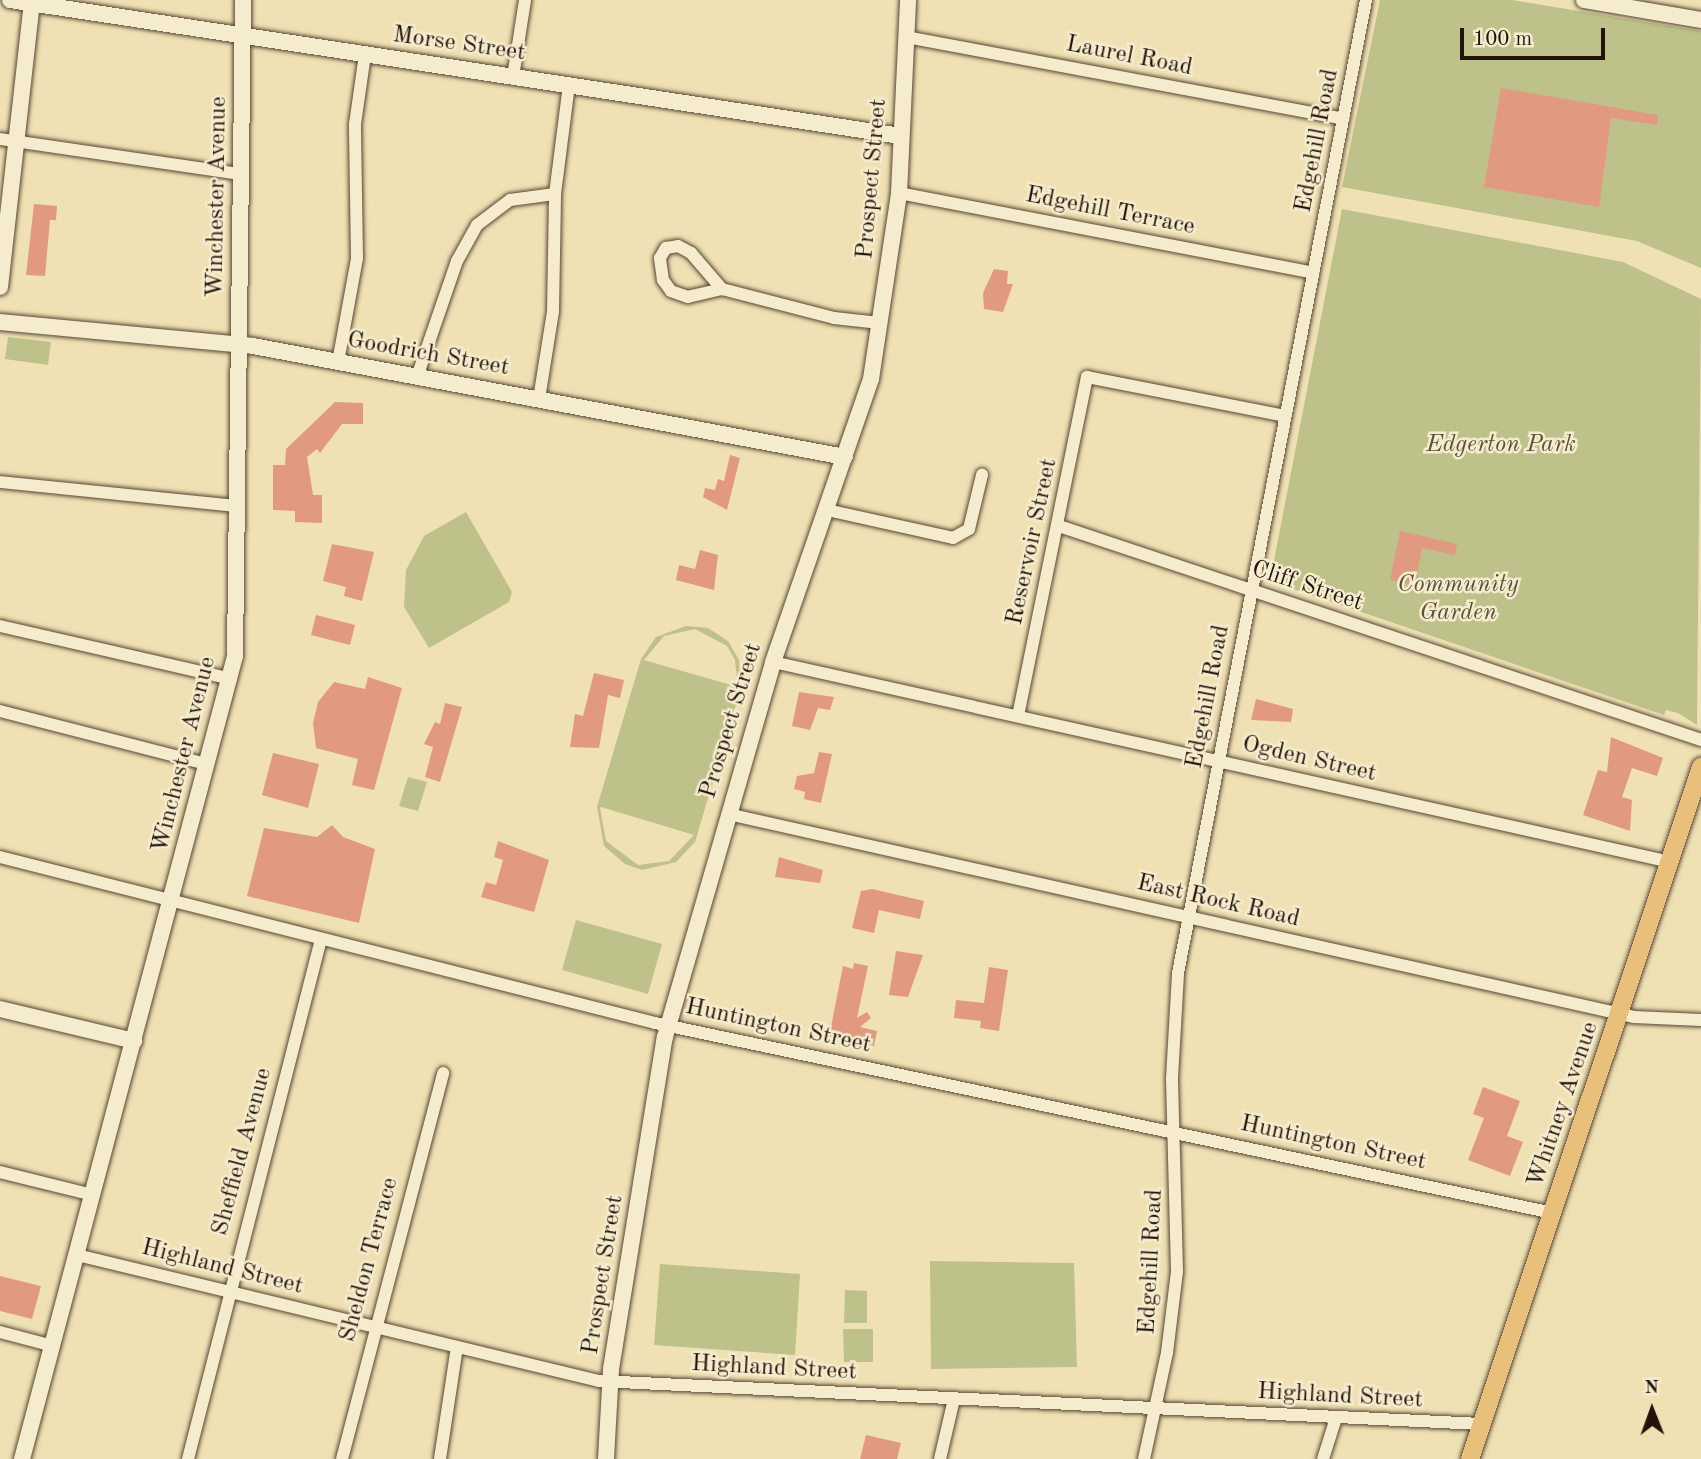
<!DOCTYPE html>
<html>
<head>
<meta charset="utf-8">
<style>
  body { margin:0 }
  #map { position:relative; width:1701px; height:1459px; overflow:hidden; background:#f0e1b4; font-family:"Old Standard TT",serif }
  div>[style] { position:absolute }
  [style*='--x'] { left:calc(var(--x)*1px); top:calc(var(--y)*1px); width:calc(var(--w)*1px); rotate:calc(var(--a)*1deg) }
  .green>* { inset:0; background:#bec189 }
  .building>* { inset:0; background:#e19a80 }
  .roads { filter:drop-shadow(0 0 2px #564634) drop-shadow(0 0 2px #564634) }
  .street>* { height:12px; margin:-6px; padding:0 6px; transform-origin:6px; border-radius:6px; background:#f5ecce }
  .secondary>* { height:16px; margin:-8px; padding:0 8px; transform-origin:8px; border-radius:8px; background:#f5ecce }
  .primary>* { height:18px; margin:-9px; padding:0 9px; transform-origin:9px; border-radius:9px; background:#e8c07a }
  span { translate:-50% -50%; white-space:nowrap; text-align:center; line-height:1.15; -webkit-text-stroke:5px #f5ecce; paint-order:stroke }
  .street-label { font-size:24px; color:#23130a }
  .park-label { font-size:24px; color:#595036; font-style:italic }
  .north { position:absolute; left:1617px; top:1375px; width:70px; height:70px; -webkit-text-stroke:5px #f5ecce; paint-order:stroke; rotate:359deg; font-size:19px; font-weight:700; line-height:28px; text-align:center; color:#23130a }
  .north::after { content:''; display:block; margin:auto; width:24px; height:32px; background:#23130a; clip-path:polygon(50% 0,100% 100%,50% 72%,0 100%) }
  .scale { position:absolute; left:1460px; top:28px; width:145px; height:32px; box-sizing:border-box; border:4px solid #23130a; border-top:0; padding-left:9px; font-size:21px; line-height:24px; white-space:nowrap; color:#23130a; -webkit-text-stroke:5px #f5ecce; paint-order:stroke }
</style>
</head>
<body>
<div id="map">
  <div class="green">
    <div style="clip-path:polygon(1380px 0,1512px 0,1701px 31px,1701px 268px,1637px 241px,1342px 187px)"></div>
    <div style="clip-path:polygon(1342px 209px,1623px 262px,1701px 299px,1697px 725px,1678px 713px,1666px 710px,1664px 715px,1270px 581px)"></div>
    <div style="clip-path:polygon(8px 337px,51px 342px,48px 365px,5px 359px)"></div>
    <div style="clip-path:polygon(466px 512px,512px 592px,509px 602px,429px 648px,404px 607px,406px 570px,424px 536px)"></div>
    <div style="clip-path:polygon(evenodd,686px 626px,708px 628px,728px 641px,739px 660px,741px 688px,695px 842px,676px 862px,642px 870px,625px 864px,604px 846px,597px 807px,641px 659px,656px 637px,686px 626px,695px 629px,727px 646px,735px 660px,738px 687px,644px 660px,664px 636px,695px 629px,686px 626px,600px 808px,601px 807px,694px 835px,669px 861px,638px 865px,606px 841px,600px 808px)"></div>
    <div style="clip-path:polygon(408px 777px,427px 782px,418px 811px,399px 806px)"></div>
    <div style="clip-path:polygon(576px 920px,662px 944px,648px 994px,562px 970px)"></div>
    <div style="clip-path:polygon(930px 1261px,1074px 1263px,1077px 1367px,931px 1369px)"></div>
    <div style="clip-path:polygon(660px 1264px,800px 1274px,795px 1355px,654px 1345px)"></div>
    <div style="clip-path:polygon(845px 1290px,867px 1291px,867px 1323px,844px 1323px)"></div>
    <div style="clip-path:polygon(843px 1329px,873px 1329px,873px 1362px,844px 1362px)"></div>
  </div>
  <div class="building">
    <div style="clip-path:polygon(1501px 88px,1658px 115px,1657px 125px,1611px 118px,1599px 207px,1484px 187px)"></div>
    <div style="clip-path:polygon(34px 204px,57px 206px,56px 220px,50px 220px,45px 276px,26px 275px)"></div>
    <div style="clip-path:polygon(994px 269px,1008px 271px,1007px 284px,1013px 284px,1003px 312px,984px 309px,983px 293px)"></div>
    <div style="clip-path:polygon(335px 402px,363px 403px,363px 424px,342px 424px,320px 453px,317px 449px,307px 457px,313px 495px,322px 495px,322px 523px,295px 522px,295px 511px,273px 510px,273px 465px,285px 465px,286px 449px)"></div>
    <div style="clip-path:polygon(730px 455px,740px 458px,727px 510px,703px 497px,705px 488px,715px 490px,718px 479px,724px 481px)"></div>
    <div style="clip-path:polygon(1400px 531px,1457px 544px,1455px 555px,1422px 548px,1415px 585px,1390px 580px)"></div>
    <div style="clip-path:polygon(332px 544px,374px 552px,362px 601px,344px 596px,346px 587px,323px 581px)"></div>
    <div style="clip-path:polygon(700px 550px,718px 555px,714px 590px,676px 580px,679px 565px,695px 569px)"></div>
    <div style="clip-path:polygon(316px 615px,355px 625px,350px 645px,311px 635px)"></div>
    <div style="clip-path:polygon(594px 673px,624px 680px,620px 698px,608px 695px,599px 748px,570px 747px,575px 714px,583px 716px)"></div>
    <div style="clip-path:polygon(368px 677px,402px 688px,374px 790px,352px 785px,358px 759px,316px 748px,313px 723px,318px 702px,334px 682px,365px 689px)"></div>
    <div style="clip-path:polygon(799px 692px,834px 697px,830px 710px,818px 708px,810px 730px,792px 726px)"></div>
    <div style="clip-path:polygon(1256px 699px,1293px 709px,1291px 722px,1251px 720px)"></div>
    <div style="clip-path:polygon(445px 703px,462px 707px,440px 782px,425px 777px,433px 747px,424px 744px,435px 722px,440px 724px)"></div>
    <div style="clip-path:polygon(1611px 737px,1663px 758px,1657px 776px,1632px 768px,1622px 797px,1632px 800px,1630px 831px,1583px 815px,1598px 770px,1607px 772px)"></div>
    <div style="clip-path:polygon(819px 752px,832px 754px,821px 803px,804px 799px,805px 792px,794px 789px,797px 776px,814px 773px)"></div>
    <div style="clip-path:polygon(273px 753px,319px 764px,308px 808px,262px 795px)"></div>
    <div style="clip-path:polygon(332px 825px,343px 837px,375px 849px,359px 923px,247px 896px,264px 828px,317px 837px)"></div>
    <div style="clip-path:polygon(498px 841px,549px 860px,534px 912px,481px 897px,486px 882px,496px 885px,503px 860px,494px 857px)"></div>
    <div style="clip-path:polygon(779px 857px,823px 870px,820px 883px,775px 877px)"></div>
    <div style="clip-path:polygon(872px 889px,924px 901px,920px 919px,879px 910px,874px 933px,852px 928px,861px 891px)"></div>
    <div style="clip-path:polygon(896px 951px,923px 955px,908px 997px,889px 995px)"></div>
    <div style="clip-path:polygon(854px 963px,868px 966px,857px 1018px,867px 1012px,871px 1018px,860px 1027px,877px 1031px,874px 1046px,829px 1037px,843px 966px,853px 969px)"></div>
    <div style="clip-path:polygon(989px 967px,1008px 970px,999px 1031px,980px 1028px,981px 1021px,954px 1018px,956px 1000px,984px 1003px)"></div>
    <div style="clip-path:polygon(1483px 1087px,1520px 1101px,1507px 1136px,1523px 1142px,1510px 1176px,1468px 1160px,1484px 1118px,1473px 1114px)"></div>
    <div style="clip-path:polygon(0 1276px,41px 1286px,32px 1319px,0 1311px)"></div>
    <div style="clip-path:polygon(866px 1435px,901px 1443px,897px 1459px,860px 1459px)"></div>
  </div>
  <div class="roads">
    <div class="street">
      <div style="--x:906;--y:37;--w:445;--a:10.6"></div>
      <div style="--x:513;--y:77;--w:78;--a:-81.1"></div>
      <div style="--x:0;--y:139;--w:244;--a:8.3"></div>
      <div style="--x:899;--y:193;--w:422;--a:10.9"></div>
      <div style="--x:678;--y:246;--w:15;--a:28"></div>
      <div style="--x:691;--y:253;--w:48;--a:49.3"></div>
      <div style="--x:722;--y:289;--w:35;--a:167"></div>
      <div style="--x:688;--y:297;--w:18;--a:-161"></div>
      <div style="--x:671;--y:291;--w:14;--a:-126"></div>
      <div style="--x:663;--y:280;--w:22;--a:-98"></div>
      <div style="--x:660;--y:258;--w:12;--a:-59"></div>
      <div style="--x:666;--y:248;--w:12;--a:-9"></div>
      <div style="--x:722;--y:289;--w:116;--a:14.5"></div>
      <div style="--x:834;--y:318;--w:46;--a:6.2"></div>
      <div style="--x:338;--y:362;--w:106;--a:-79.6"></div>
      <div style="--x:357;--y:258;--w:134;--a:-90.9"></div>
      <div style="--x:355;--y:124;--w:70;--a:-81.8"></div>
      <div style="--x:417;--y:377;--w:123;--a:-71"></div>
      <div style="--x:457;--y:261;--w:41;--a:-60.9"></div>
      <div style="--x:477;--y:225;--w:41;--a:-37.1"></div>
      <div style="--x:510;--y:200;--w:45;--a:-7.6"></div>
      <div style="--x:539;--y:399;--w:88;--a:-80.9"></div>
      <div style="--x:553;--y:312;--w:118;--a:-89"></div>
      <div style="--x:555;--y:194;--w:111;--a:-82.7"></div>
      <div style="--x:0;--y:482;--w:239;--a:5.8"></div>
      <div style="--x:827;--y:510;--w:129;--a:12.5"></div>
      <div style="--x:953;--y:538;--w:18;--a:-29"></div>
      <div style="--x:969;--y:529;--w:56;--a:-76.5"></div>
      <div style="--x:1059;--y:526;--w:677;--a:18.43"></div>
      <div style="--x:0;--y:626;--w:237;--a:12.9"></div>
      <div style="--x:773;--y:662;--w:920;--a:12.56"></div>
      <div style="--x:0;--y:711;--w:214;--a:14.4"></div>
      <div style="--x:1018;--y:716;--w:346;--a:-78.5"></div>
      <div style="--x:1087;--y:377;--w:202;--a:11.1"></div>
      <div style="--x:728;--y:814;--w:928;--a:12.63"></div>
      <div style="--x:1634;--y:1017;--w:67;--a:2.6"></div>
      <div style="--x:0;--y:857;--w:676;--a:14.22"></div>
      <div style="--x:655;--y:1023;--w:918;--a:11.95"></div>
      <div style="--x:0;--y:1172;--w:96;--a:13.9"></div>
      <div style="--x:77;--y:1255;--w:537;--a:13.57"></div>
      <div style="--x:599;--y:1381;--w:884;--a:2.79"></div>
      <div style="--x:0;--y:1332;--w:55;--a:14.8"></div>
      <div style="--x:188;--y:1459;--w:537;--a:-75.65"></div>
      <div style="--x:342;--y:1459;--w:399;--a:-75.3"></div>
      <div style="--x:440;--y:1459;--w:113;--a:-81.4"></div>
      <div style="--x:940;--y:1459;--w:62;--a:-76.9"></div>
      <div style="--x:1144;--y:1459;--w:108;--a:-77.8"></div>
      <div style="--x:1167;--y:1353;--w:83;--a:-83"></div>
      <div style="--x:1177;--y:1271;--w:193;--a:-91.5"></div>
      <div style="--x:1172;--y:1078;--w:105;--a:-86.7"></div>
      <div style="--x:1178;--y:973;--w:991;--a:-79.06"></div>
      <div style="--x:1323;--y:1459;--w:43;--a:-72.4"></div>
    </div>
    <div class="secondary">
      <div style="--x:10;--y:0;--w:901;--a:8.68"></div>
      <div style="--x:1584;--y:0;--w:119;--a:9.7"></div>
      <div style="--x:0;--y:287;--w:289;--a:-83.6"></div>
      <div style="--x:0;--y:322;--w:254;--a:5.4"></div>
      <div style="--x:253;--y:346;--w:602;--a:10.62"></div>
      <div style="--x:0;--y:1009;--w:138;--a:13.4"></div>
      <div style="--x:22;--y:1459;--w:831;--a:-75.14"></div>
      <div style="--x:235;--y:656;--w:656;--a:-89.3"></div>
      <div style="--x:606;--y:1459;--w:90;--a:-86.8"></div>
      <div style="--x:611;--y:1369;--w:336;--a:-80.8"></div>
      <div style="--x:665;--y:1037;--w:390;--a:-73.9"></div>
      <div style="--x:773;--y:662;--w:299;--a:-70.9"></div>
      <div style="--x:871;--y:379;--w:188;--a:-81.4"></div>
      <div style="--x:899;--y:193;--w:193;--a:-87.3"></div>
    </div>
    <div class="primary">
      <div style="--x:1470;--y:1459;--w:730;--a:-71.54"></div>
    </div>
  </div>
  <div class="street-label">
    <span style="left:459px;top:45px;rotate:8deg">Morse Street</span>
    <span style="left:1129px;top:57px;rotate:11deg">Laurel Road</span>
    <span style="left:1318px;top:141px;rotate:-79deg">Edgehill Road</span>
    <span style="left:873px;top:179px;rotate:-85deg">Prospect Street</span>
    <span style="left:218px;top:197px;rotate:-89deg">Winchester Avenue</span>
    <span style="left:1110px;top:212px;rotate:11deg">Edgehill Terrace</span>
    <span style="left:428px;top:355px;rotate:10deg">Goodrich Street</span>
    <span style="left:1033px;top:542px;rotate:-78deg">Reservoir Street</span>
    <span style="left:1307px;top:587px;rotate:18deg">Cliff Street</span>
    <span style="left:1209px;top:697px;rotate:-79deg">Edgehill Road</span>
    <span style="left:732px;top:721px;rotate:-73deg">Prospect Street</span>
    <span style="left:185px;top:755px;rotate:-76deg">Winchester Avenue</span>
    <span style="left:1309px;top:760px;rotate:13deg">Ogden Street</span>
    <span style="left:1218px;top:902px;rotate:13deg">East Rock Road</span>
    <span style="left:778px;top:1027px;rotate:12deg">Huntington Street</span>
    <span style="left:1564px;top:1105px;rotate:-71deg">Whitney Avenue</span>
    <span style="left:1333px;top:1144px;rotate:12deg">Huntington Street</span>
    <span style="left:243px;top:1152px;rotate:-75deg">Sheffield Avenue</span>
    <span style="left:370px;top:1260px;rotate:-75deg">Sheldon Terrace</span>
    <span style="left:1152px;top:1262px;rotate:-87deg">Edgehill Road</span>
    <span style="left:222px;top:1268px;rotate:14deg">Highland Street</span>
    <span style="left:604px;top:1275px;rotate:-81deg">Prospect Street</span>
    <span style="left:774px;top:1369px;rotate:3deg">Highland Street</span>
    <span style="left:1340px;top:1397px;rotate:3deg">Highland Street</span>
  </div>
  <div class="park-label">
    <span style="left:1501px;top:446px">Edgerton Park</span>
    <span style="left:1458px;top:600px">Community<br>Garden</span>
  </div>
  <div class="north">N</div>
  <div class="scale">100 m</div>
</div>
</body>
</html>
